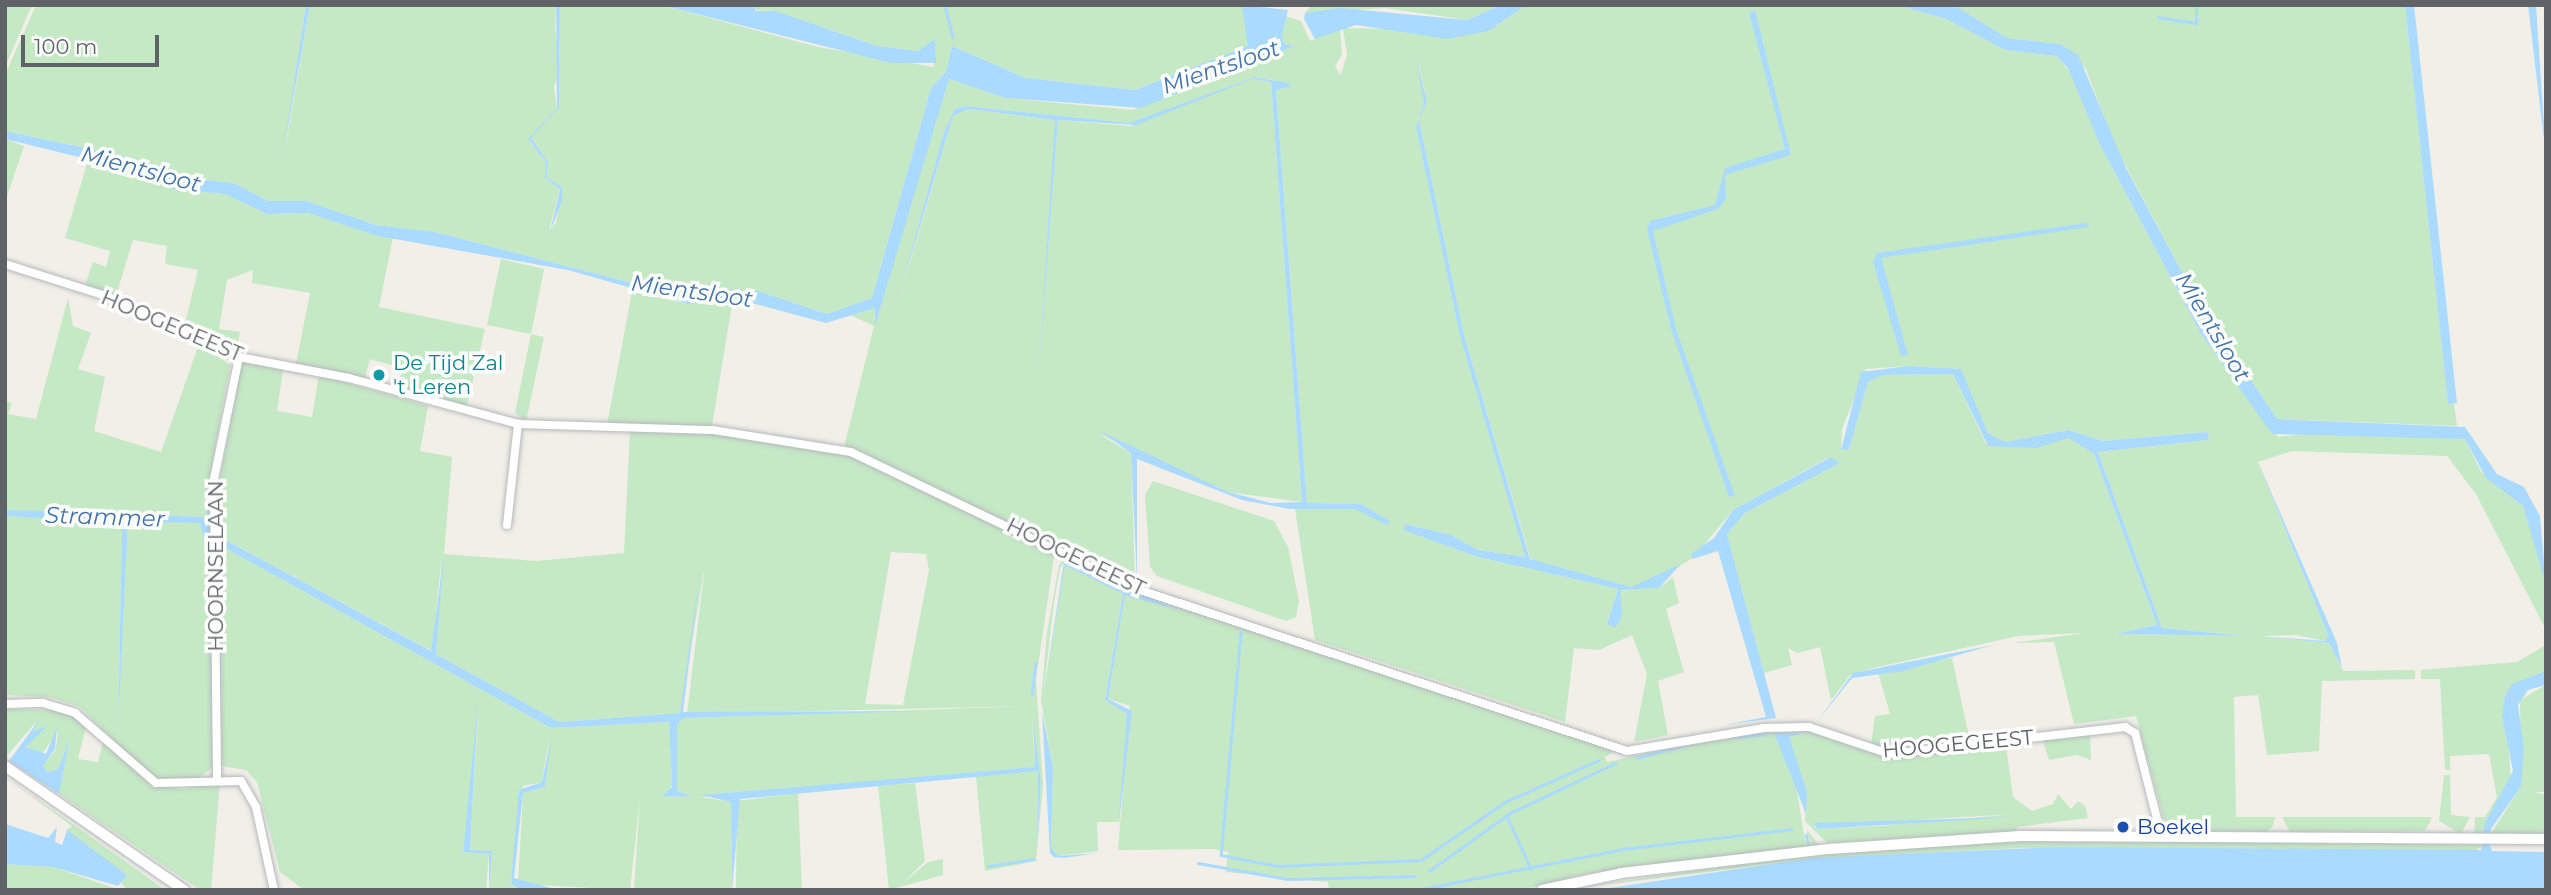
<!DOCTYPE html>
<html>
<head>
<meta charset="utf-8">
<style>
  body { margin:0 }
  #map { position:relative; width:2551px; height:895px; overflow:hidden; background:#f1efe8; font-family:Montserrat,sans-serif }
  div>[style] { position:absolute }
  [style*='--x'] { left:calc(var(--x)*1px); top:calc(var(--y)*1px); width:calc(var(--w)*1px); rotate:calc(var(--a)*1deg) }
  .green>* { inset:0; background:#c5e8c5 }
  .water>* { inset:0; background:#aadaff }
  .stream>* { height:2.5px; margin:-1.25px; padding:0 1.25px; transform-origin:1.25px; border-radius:1.25px; background:#aadaff }
  .canal>* { height:10px; margin:-5px; padding:0 5px; transform-origin:5px; border-radius:5px; background:#aadaff }
  .roads { filter:drop-shadow(0 0 2px #b5b8bc) drop-shadow(0 0 2px #b5b8bc) }
  .minor>* { height:8px; margin:-4px; padding:0 4px; transform-origin:4px; border-radius:4px; background:#fff }
  .tertiary>* { height:10px; margin:-5px; padding:0 5px; transform-origin:5px; border-radius:5px; background:#fff }
  .dots>* { width:19px; height:19px; translate:-50% -50%; box-sizing:border-box; border:4px solid #fff; border-radius:50% }
  span { translate:-50% -50%; white-space:nowrap; text-align:center; line-height:1.15; -webkit-text-stroke:7px #fff; paint-order:stroke }
  .street-label { font-size:21px; color:#5f6368 }
  .culture-label { font-size:21px; color:#0d838f }
  .left { translate:0 -50%; text-align:left }
  .transit-label { font-size:21px; color:#164399 }
  .water-label { font-size:23px; color:#4174aa; font-style:italic }
  .frame { position:absolute; inset:0; border:7px solid #5f6368; pointer-events:none }
  .scale { position:absolute; left:21px; top:35px; width:138px; height:32px; box-sizing:border-box; border:4px solid #5f6368; border-top:0; padding-left:9px; font-size:21px; line-height:24px; white-space:nowrap; color:#5f6368; -webkit-text-stroke:5px #fff; paint-order:stroke }
</style>
</head>
<body>
<div id="map">
  <div class="green">
    <div style="clip-path:polygon(5px 5px,32px 5px,5px 67px)"></div>
    <div style="clip-path:polygon(36px 5px,306px 5px,283px 161px,310px 5px,556px 5px,555px 27px,560px 68px,554px 87px,557px 109px,529px 141px,546px 163px,545px 178px,560px 188px,549px 231px,556px 223px,562px 188px,547px 178px,548px 162px,531px 138px,559px 108px,560px 5px,661px 5px,818px 47px,934px 67px,935px 40px,919px 51px,877px 46px,776px 11px,754px 10px,755px 5px,1242px 5px,1250px 32px,1248px 46px,1135px 90px,1026px 78px,952px 46px,946px 72px,931px 88px,872px 298px,827px 314px,758px 291px,628px 282px,435px 232px,376px 225px,306px 201px,268px 201px,234px 183px,170px 176px,127px 157px,5px 131px,5px 75px)"></div>
    <div style="clip-path:polygon(1312px 5px,1501px 5px,1467px 20px,1385px 8px,1305px 13px)"></div>
    <div style="clip-path:polygon(evenodd,1526px 5px,1896px 5px,1946px 19px,2005px 50px,2056px 56px,2077px 79px,2100px 145px,2200px 332px,2278px 437px,2320px 432px,2465px 439px,2481px 472px,2514px 494px,2528px 514px,2546px 585px,2546px 630px,2476px 494px,2447px 456px,2292px 451px,2258px 462px,2328px 635px,2325px 641px,2297px 635px,2258px 636px,2329px 643px,2343px 671px,2415px 670px,2415px 679px,2322px 681px,2319px 751px,2267px 755px,2258px 695px,2234px 697px,2236px 817px,2275px 817px,2273px 826px,2267px 832px,2167px 830px,2136px 716px,2074px 724px,2054px 642px,2012px 643px,2085px 633px,2018px 636px,1869px 669px,1850px 675px,1831px 700px,1820px 647px,1798px 653px,1788px 648px,1792px 665px,1764px 673px,1727px 534px,1745px 513px,1840px 463px,1828px 458px,1733px 510px,1693px 558px,1649px 583px,1631px 587px,1531px 560px,1464px 335px,1419px 120px,1427px 102px,1417px 56px,1424px 104px,1416px 127px,1458px 326px,1525px 557px,1478px 550px,1450px 535px,1407px 524px,1404px 530px,1478px 557px,1618px 589px,1607px 624px,1620px 618px,1620px 590px,1659px 588px,1673px 577px,1679px 603px,1666px 609px,1684px 672px,1658px 681px,1668px 735px,1634px 742px,1647px 674px,1632px 635px,1599px 650px,1574px 648px,1565px 722px,1315px 640px,1295px 509px,1355px 509px,1390px 521px,1361px 504px,1307px 503px,1276px 89px,1289px 83px,1255px 77px,1198px 98px,1252px 79px,1271px 82px,1302px 502px,1228px 492px,1099px 434px,1131px 453px,1135px 583px,844px 447px,874px 326px,846px 313px,876px 308px,873px 324px,949px 79px,1005px 98px,1133px 110px,1295px 46px,1284px 44px,1282px 35px,1285px 16px,1301px 21px,1310px 41px,1340px 29px,1342px 54px,1335px 67px,1341px 75px,1347px 55px,1343px 28px,1489px 31px,1526px 5px,965px 106px,1129px 123px,1174px 109px,1131px 126px,1058px 120px,1038px 384px,1056px 120px,968px 109px,953px 116px,898px 303px,944px 132px,955px 109px,965px 106px,1526px 5px,1908px 366px,1960px 369px,1988px 433px,2005px 442px,2068px 430px,2103px 441px,2208px 432px,2209px 440px,2098px 452px,2162px 628px,2247px 636px,2115px 634px,2157px 625px,2094px 454px,2068px 438px,1986px 444px,1953px 374px,1883px 375px,1868px 382px,1849px 450px,1841px 450px,1842px 429px,1866px 369px,1908px 366px)"></div>
    <div style="clip-path:polygon(1954px 5px,2405px 5px,2448px 403px,2454px 403px,2457px 426px,2277px 419px,2196px 298px,2115px 146px,2086px 69px,2060px 44px,2007px 38px)"></div>
    <div style="clip-path:polygon(5px 139px,24px 146px,5px 202px)"></div>
    <div style="clip-path:polygon(88px 160px,136px 171px,172px 189px,225px 194px,267px 214px,308px 213px,393px 237px,379px 307px,485px 329px,467px 406px,399px 386px,402px 368px,370px 359px,365px 378px,296px 364px,310px 293px,252px 283px,253px 270px,227px 280px,219px 329px,240px 332px,236px 352px,184px 327px,198px 270px,165px 264px,167px 246px,133px 240px,116px 296px,85px 285px,93px 262px,106px 267px,110px 251px,65px 238px)"></div>
    <div style="clip-path:polygon(501px 259px,544px 269px,531px 334px,544px 337px,526px 421px,515px 413px,531px 334px,487px 325px)"></div>
    <div style="clip-path:polygon(632px 292px,688px 304px,733px 298px,712px 426px,607px 425px)"></div>
    <div style="clip-path:polygon(68px 298px,73px 326px,91px 333px,78px 369px,105px 377px,94px 431px,161px 452px,199px 344px,230px 365px,208px 485px,215px 572px,213px 767px,194px 782px,165px 782px,145px 772px,80px 707px,49px 697px,5px 695px,5px 516px,122px 522px,118px 733px,128px 521px,200px 523px,210px 567px,210px 766px,213px 557px,208px 493px,207px 517px,5px 510px,5px 401px,12px 403px,8px 414px,36px 419px)"></div>
    <div style="clip-path:polygon(evenodd,242px 362px,283px 370px,277px 411px,312px 417px,319px 375px,428px 406px,420px 451px,452px 457px,444px 554px,536px 561px,624px 553px,630px 431px,717px 434px,846px 455px,1055px 550px,1036px 679px,1043px 785px,1036px 861px,985px 871px,976px 776px,1038px 771px,1037px 850px,1041px 783px,1032px 718px,1035px 767px,702px 797px,731px 802px,732px 890px,634px 890px,640px 798px,630px 890px,518px 884px,523px 793px,545px 787px,549px 739px,542px 782px,523px 786px,511px 883px,517px 888px,554px 890px,489px 890px,492px 852px,470px 850px,478px 714px,463px 852px,489px 854px,486px 890px,304px 890px,280px 872px,257px 782px,246px 770px,221px 766px,223px 547px,551px 728px,669px 722px,672px 787px,662px 796px,692px 797px,677px 791px,677px 724px,684px 718px,1032px 706px,687px 714px,705px 565px,680px 713px,559px 722px,436px 654px,442px 554px,432px 651px,222px 538px,218px 490px,242px 362px,891px 552px,926px 554px,929px 570px,903px 705px,865px 704px,891px 552px)"></div>
    <div style="clip-path:polygon(1153px 481px,1274px 521px,1288px 547px,1299px 601px,1296px 617px,1286px 621px,1157px 576px,1150px 567px,1145px 495px)"></div>
    <div style="clip-path:polygon(evenodd,1071px 560px,1169px 604px,1617px 750px,1605px 757px,1607px 762px,1742px 732px,1808px 730px,1887px 756px,2006px 746px,2013px 797px,2032px 811px,2053px 804px,2058px 794px,2071px 809px,2078px 801px,2085px 806px,2088px 818px,2017px 827px,2016px 832px,1827px 843px,1805px 821px,1807px 792px,1788px 737px,1805px 734px,1775px 733px,1797px 791px,1805px 842px,1811px 841px,1807px 835px,1807px 830px,1819px 845px,1584px 874px,1522px 890px,1329px 890px,1328px 882px,1226px 872px,1228px 852px,1213px 849px,1118px 850px,1130px 706px,1108px 699px,1125px 594px,1182px 611px,1064px 562px,1060px 568px,1054px 602px,1043px 697px,1065px 564px,1123px 594px,1105px 700px,1128px 714px,1119px 822px,1097px 822px,1098px 851px,1057px 856px,1051px 848px,1053px 767px,1041px 700px,1047px 632px,1059px 565px,1063px 561px,1071px 560px,2015px 814px,1881px 826px,1817px 829px,1814px 826px,2015px 814px)"></div>
    <div style="clip-path:polygon(2546px 645px,2546px 671px,2513px 684px,2505px 696px,2511px 783px,2484px 835px,2474px 834px,2475px 817px,2485px 817px,2497px 797px,2489px 754px,2450px 756px,2450px 770px,2445px 770px,2440px 679px,2421px 679px,2421px 670px,2517px 662px)"></div>
    <div style="clip-path:polygon(1952px 658px,1970px 741px,1888px 751px,1871px 745px,1875px 716px,1890px 714px,1878px 672px)"></div>
    <div style="clip-path:polygon(2546px 685px,2546px 792px,2534px 792px,2546px 795px,2546px 835px,2490px 835px,2521px 787px,2520px 700px)"></div>
    <div style="clip-path:polygon(5px 709px,59px 710px,87px 722px,78px 759px,98px 762px,104px 739px,150px 785px,185px 789px,220px 782px,211px 890px,200px 890px,59px 794px,70px 739px,58px 769px,47px 772px,43px 766px,56px 749px,58px 731px,42px 754px,25px 746px,43px 729px,32px 732px,36px 722px,5px 758px)"></div>
    <div style="clip-path:polygon(2090px 734px,2091px 760px,2077px 755px,2049px 760px,2043px 741px)"></div>
    <div style="clip-path:polygon(2444px 775px,2450px 775px,2451px 815px,2470px 817px,2461px 834px,2439px 821px)"></div>
    <div style="clip-path:polygon(5px 777px,84px 832px,165px 890px,127px 890px,121px 882px,126px 875px,77px 843px,67px 830px,72px 826px)"></div>
    <div style="clip-path:polygon(915px 783px,925px 861px,902px 884px,928px 862px,943px 859px,943px 875px,889px 890px,878px 786px)"></div>
    <div style="clip-path:polygon(798px 793px,802px 890px,736px 890px,737px 801px)"></div>
    <div style="clip-path:polygon(2282px 817px,2431px 817px,2431px 821px,2424px 831px,2290px 832px)"></div>
    <div style="clip-path:polygon(2044px 840px,2484px 845px,2474px 851px,2021px 848px,1809px 859px,1561px 890px,1810px 854px)"></div>
    <div style="clip-path:polygon(5px 864px,53px 867px,120px 890px,5px 890px)"></div>
  </div>
  <div class="water">
    <div style="clip-path:polygon(306px 5px,310px 5px,282px 161px)"></div>
    <div style="clip-path:polygon(556px 5px,560px 5px,559px 108px,531px 138px,548px 162px,547px 178px,562px 187px,562px 201px,550px 232px,560px 189px,545px 178px,546px 163px,528px 139px,557px 109px)"></div>
    <div style="clip-path:polygon(661px 5px,755px 5px,755px 11px,776px 11px,877px 46px,918px 51px,935px 39px,936px 63px,891px 63px)"></div>
    <div style="clip-path:polygon(1242px 5px,1288px 10px,1282px 35px,1284px 44px,1295px 46px,1141px 108px,1005px 98px,949px 79px,875px 326px,875px 308px,826px 323px,733px 298px,688px 304px,568px 270px,378px 236px,308px 213px,267px 214px,225px 194px,172px 189px,136px 171px,5px 139px,5px 131px,127px 157px,170px 176px,234px 183px,268px 201px,306px 201px,376px 225px,435px 232px,628px 282px,758px 291px,827px 314px,872px 298px,931px 88px,946px 72px,952px 46px,1026px 78px,1135px 90px,1248px 46px)"></div>
    <div style="clip-path:polygon(1501px 5px,1526px 5px,1489px 31px,1447px 39px,1356px 25px,1315px 39px,1304px 19px,1305px 13px,1341px 8px,1467px 20px)"></div>
    <div style="clip-path:polygon(1896px 5px,1954px 5px,2007px 38px,2060px 44px,2078px 55px,2126px 168px,2196px 298px,2277px 419px,2465px 427px,2497px 474px,2524px 487px,2540px 516px,2546px 585px,2523px 506px,2486px 478px,2465px 439px,2272px 434px,2200px 332px,2100px 145px,2068px 68px,2056px 56px,2005px 50px,1946px 19px)"></div>
    <div style="clip-path:polygon(2405px 5px,2414px 5px,2457px 403px,2448px 404px)"></div>
    <div style="clip-path:polygon(2528px 5px,2536px 5px,2546px 156px)"></div>
    <div style="clip-path:polygon(1755px 10px,1791px 155px,1725px 175px,1726px 199px,1718px 209px,1653px 231px,1676px 329px,1735px 496px,1729px 497px,1671px 329px,1647px 229px,1650px 221px,1715px 205px,1725px 168px,1785px 149px,1749px 13px)"></div>
    <div style="clip-path:polygon(1416px 56px,1427px 102px,1419px 120px,1464px 335px,1530px 559px,1631px 587px,1681px 564px,1659px 588px,1620px 590px,1622px 617px,1615px 628px,1607px 624px,1618px 589px,1478px 557px,1403px 530px,1406px 524px,1451px 535px,1478px 550px,1525px 557px,1460px 336px,1416px 127px,1424px 104px)"></div>
    <div style="clip-path:polygon(1255px 77px,1289px 83px,1290px 87px,1276px 90px,1307px 503px,1361px 504px,1390px 521px,1387px 525px,1355px 509px,1290px 509px,1242px 500px,1137px 459px,1137px 582px,1131px 453px,1100px 431px,1228px 492px,1271px 503px,1302px 502px,1271px 82px,1252px 79px,1136px 125px,1058px 120px,1038px 384px,1055px 120px,968px 109px,953px 116px,898px 300px,944px 132px,955px 109px,965px 106px,1129px 123px)"></div>
    <div style="clip-path:polygon(2086px 223px,2089px 227px,1881px 258px,1908px 355px,1901px 356px,1873px 262px,1877px 253px)"></div>
    <div style="clip-path:polygon(1908px 366px,1961px 369px,1988px 433px,2005px 442px,2068px 430px,2103px 441px,2208px 432px,2209px 440px,2098px 452px,2162px 628px,2247px 636px,2115px 634px,2157px 625px,2094px 454px,2068px 438px,2036px 448px,1988px 446px,1953px 374px,1883px 375px,1868px 382px,1849px 450px,1841px 450px,1861px 372px)"></div>
    <div style="clip-path:polygon(1831px 457px,1840px 463px,1745px 513px,1727px 534px,1776px 718px,1724px 725px,1766px 717px,1718px 551px,1693px 559px,1691px 554px,1714px 538px,1733px 510px)"></div>
    <div style="clip-path:polygon(2258px 462px,2337px 643px,2342px 668px,2329px 643px,2258px 636px,2325px 641px,2328px 635px)"></div>
    <div style="clip-path:polygon(217px 486px,222px 538px,431px 651px,444px 554px,436px 654px,559px 722px,680px 713px,701px 565px,683px 712px,917px 711px,684px 718px,677px 725px,677px 791px,693px 797px,662px 796px,672px 787px,669px 722px,551px 728px,223px 547px,220px 748px)"></div>
    <div style="clip-path:polygon(208px 493px,212px 538px,210px 769px,210px 567px,200px 523px,128px 522px,118px 734px,122px 523px,5px 516px,5px 510px,52px 511px,206px 517px)"></div>
    <div style="clip-path:polygon(1064px 562px,1182px 611px,1125px 595px,1108px 699px,1132px 711px,1118px 831px,1127px 714px,1105px 700px,1123px 594px,1065px 565px,1043px 697px)"></div>
    <div style="clip-path:polygon(1993px 645px,1903px 671px,1852px 678px,1816px 723px,1853px 673px)"></div>
    <div style="clip-path:polygon(2546px 671px,2546px 685px,2528px 690px,2518px 705px,2524px 749px,2521px 787px,2491px 829px,2490px 845px,2492px 851px,2546px 852px,2546px 890px,1596px 890px,1812px 858px,2056px 847px,2481px 850px,2485px 823px,2513px 771px,2502px 716px,2505px 696px,2512px 684px)"></div>
    <div style="clip-path:polygon(478px 703px,470px 850px,492px 851px,489px 890px,489px 854px,463px 852px)"></div>
    <div style="clip-path:polygon(1042px 712px,1053px 767px,1051px 848px,1058px 856px,1097px 853px,1064px 858px,1054px 857px,1050px 853px)"></div>
    <div style="clip-path:polygon(1033px 719px,1041px 783px,1037px 850px,1038px 771px,740px 799px,732px 890px,731px 802px,701px 795px,1035px 767px)"></div>
    <div style="clip-path:polygon(39px 720px,33px 732px,48px 725px,26px 747px,46px 754px,57px 727px,55px 748px,66px 733px,43px 766px,47px 772px,58px 769px,70px 739px,59px 794px,9px 761px)"></div>
    <div style="clip-path:polygon(1774px 733px,1805px 733px,1789px 737px,1807px 792px,1806px 814px)"></div>
    <div style="clip-path:polygon(551px 738px,545px 787px,523px 793px,514px 878px,559px 890px,517px 888px,511px 883px,519px 790px,542px 782px)"></div>
    <div style="clip-path:polygon(2015px 817px,1835px 828px,1817px 829px,1814px 823px)"></div>
    <div style="clip-path:polygon(5px 824px,48px 838px,57px 827px,55px 842px,62px 845px,67px 830px,127px 875px,118px 886px,53px 867px,5px 864px)"></div>
  </div>
  <div class="stream">
    <div style="--x:945;--y:5;--w:33;--a:76"></div>
    <div style="--x:2158;--y:17;--w:38;--a:9"></div>
    <div style="--x:2196;--y:23;--w:18;--a:-90"></div>
    <div style="--x:1241;--y:633;--w:223;--a:95.1"></div>
    <div style="--x:1221;--y:855;--w:58;--a:10.9"></div>
    <div style="--x:1278;--y:866;--w:143;--a:-2.4"></div>
    <div style="--x:1421;--y:860;--w:102;--a:-34.6"></div>
    <div style="--x:1505;--y:802;--w:103;--a:-24.1"></div>
    <div style="--x:1032;--y:694;--w:31;--a:-84"></div>
    <div style="--x:1734;--y:737;--w:32;--a:-5"></div>
    <div style="--x:1636;--y:758;--w:56;--a:-14.5"></div>
    <div style="--x:1507;--y:816;--w:58;--a:65.6"></div>
    <div style="--x:1806;--y:835;--w:7;--a:74"></div>
    <div style="--x:1198;--y:863;--w:91;--a:10.1"></div>
    <div style="--x:1288;--y:879;--w:127;--a:-1.4"></div>
    <div style="--x:988;--y:866;--w:46;--a:-8.8"></div>
    <div style="--x:1429;--y:871;--w:100;--a:-35.6"></div>
    <div style="--x:1510;--y:813;--w:117;--a:-25.3"></div>
    <div style="--x:1416;--y:890;--w:211;--a:-11.2"></div>
    <div style="--x:1623;--y:849;--w:170;--a:-6.7"></div>
  </div>
  <div class="canal">
    <div style="--x:2193;--y:293;--w:82;--a:59.4"></div>
  </div>
  <div class="roads">
    <div class="minor">
      <div style="--x:5;--y:264;--w:106;--a:17.6"></div>
      <div style="--x:106;--y:296;--w:146;--a:24.6"></div>
      <div style="--x:239;--y:357;--w:112;--a:10.8"></div>
      <div style="--x:349;--y:378;--w:175;--a:15.2"></div>
      <div style="--x:518;--y:424;--w:195;--a:1.8"></div>
      <div style="--x:713;--y:430;--w:140;--a:9.1"></div>
      <div style="--x:851;--y:452;--w:317;--a:25.6"></div>
      <div style="--x:1137;--y:589;--w:516;--a:18.29"></div>
      <div style="--x:1627;--y:751;--w:139;--a:-9.5"></div>
      <div style="--x:1764;--y:728;--w:45;--a:-1.3"></div>
      <div style="--x:1809;--y:727;--w:84;--a:18.6"></div>
      <div style="--x:1889;--y:754;--w:238;--a:-6.5"></div>
      <div style="--x:2125;--y:727;--w:12;--a:31"></div>
      <div style="--x:2135;--y:733;--w:104;--a:75.6"></div>
      <div style="--x:507;--y:525;--w:102;--a:-83.8"></div>
      <div style="--x:5;--y:704;--w:38;--a:-2"></div>
      <div style="--x:43;--y:703;--w:34;--a:17"></div>
      <div style="--x:75;--y:713;--w:107;--a:40.8"></div>
      <div style="--x:156;--y:783;--w:85;--a:-1.3"></div>
      <div style="--x:241;--y:781;--w:30;--a:60"></div>
      <div style="--x:256;--y:807;--w:85;--a:77.8"></div>
      <div style="--x:217;--y:778;--w:299;--a:-90.6"></div>
      <div style="--x:214;--y:479;--w:125;--a:-78.4"></div>
    </div>
    <div class="tertiary">
      <div style="--x:5;--y:766;--w:218;--a:34.7"></div>
      <div style="--x:1542;--y:890;--w:81;--a:-12.1"></div>
      <div style="--x:1621;--y:873;--w:210;--a:-6.6"></div>
      <div style="--x:1830;--y:849;--w:190;--a:-3.9"></div>
      <div style="--x:2020;--y:836;--w:526;--a:0.33"></div>
    </div>
  </div>
  <div class="dots">
    <div style="left:379px;top:375px;background:#0f9aa8"></div>
    <div style="left:2123px;top:827px;background:#1a4fb4"></div>
  </div>
  <div class="street-label">
    <span style="left:172px;top:326px;rotate:23deg">HOOGEGEEST</span>
    <span style="left:1076px;top:557px;rotate:26deg">HOOGEGEEST</span>
    <span style="left:216px;top:566px;rotate:-90deg">HOORNSELAAN</span>
    <span style="left:1958px;top:744px;rotate:-5deg">HOOGEGEEST</span>
  </div>
  <div class="culture-label">
    <span class="left" style="left:393px;top:375px">De Tijd Zal<br>'t Leren</span>
  </div>
  <div class="transit-label">
    <span class="left" style="left:2137px;top:827px">Boekel</span>
  </div>
  <div class="water-label">
    <span style="left:1221px;top:67px;rotate:-19deg">Mientsloot</span>
    <span style="left:141px;top:169px;rotate:15deg">Mientsloot</span>
    <span style="left:692px;top:291px;rotate:8deg">Mientsloot</span>
    <span style="left:2213px;top:327px;rotate:59deg">Mientsloot</span>
    <span style="left:105px;top:517px;rotate:2deg">Strammer</span>
  </div>
  <div class="frame"></div>
  <div class="scale">100 m</div>
</div>
</body>
</html>
